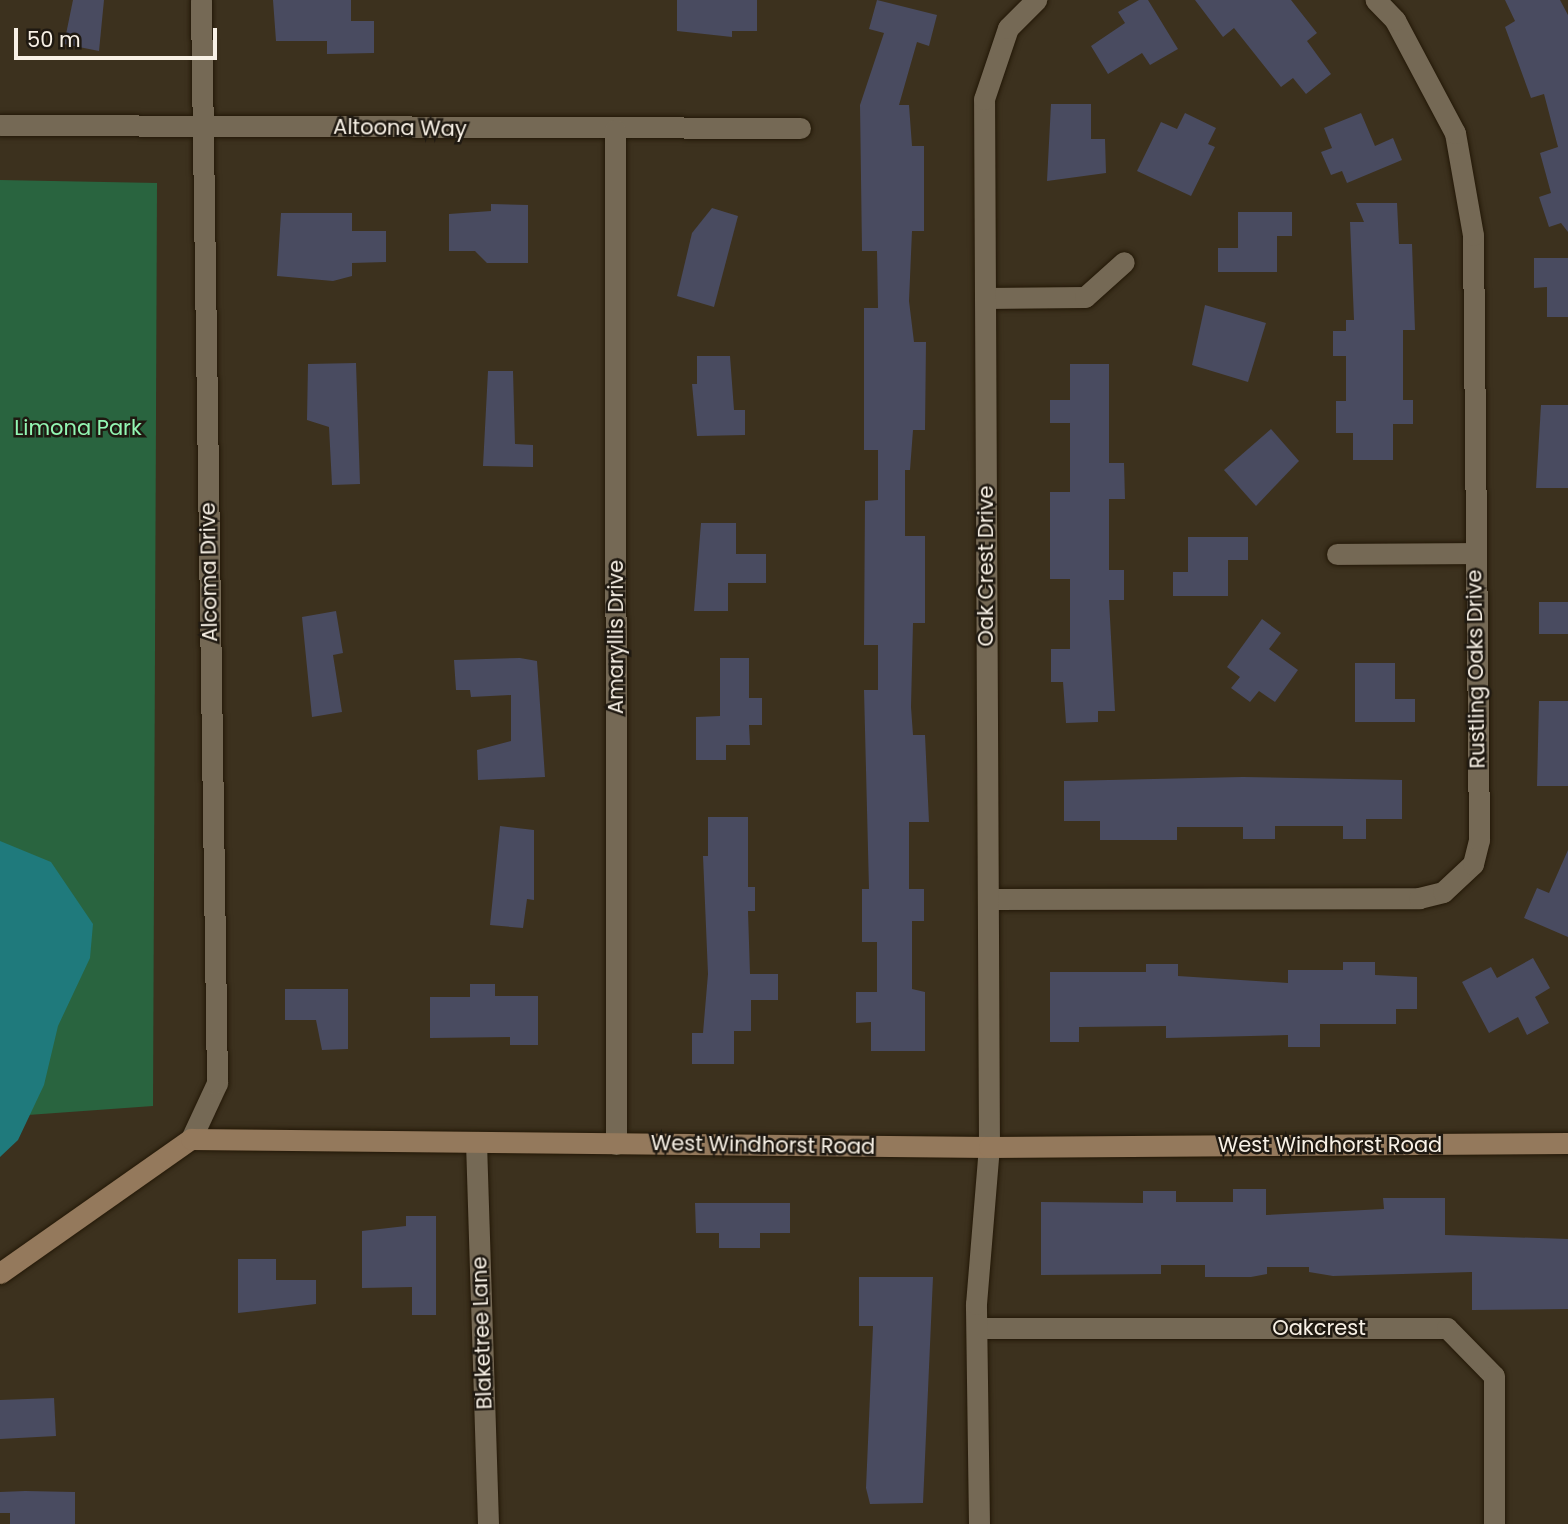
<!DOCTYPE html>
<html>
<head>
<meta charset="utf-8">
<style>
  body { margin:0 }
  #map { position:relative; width:1568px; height:1524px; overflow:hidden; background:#3c311e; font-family:Poppins,sans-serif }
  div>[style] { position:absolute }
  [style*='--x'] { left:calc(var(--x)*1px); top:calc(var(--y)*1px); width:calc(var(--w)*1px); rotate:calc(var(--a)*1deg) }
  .green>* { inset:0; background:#29643f }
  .water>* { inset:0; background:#1f7a7c }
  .building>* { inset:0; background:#494b60 }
  .roads { filter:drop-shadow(0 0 2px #231807) drop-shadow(0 0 2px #231807) }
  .street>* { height:21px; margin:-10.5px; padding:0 10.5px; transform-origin:10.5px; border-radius:10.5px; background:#756955 }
  .secondary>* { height:21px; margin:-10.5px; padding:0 10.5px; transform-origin:10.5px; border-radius:10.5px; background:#94795c }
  span { translate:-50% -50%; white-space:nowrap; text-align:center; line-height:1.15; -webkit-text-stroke:5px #1f1911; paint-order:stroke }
  .street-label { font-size:21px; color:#f8f1e6 }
  .park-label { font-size:21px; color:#93f6b3 }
  .scale { position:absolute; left:14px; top:28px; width:203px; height:32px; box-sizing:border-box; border:4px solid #f8f1e6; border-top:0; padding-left:9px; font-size:21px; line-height:24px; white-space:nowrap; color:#f8f1e6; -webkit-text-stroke:5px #1f1911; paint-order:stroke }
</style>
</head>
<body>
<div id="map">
  <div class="green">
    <div style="clip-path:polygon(0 180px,157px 183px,153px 1106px,0 1117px)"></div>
  </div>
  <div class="water">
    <div style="clip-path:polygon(0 841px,51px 862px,93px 924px,90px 958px,58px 1026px,44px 1085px,18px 1140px,0 1157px)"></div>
  </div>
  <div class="building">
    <div style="clip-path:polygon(73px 0,104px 0,99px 51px,64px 44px)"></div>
    <div style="clip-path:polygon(273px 0,351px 0,351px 21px,374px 21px,374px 53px,327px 54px,327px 41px,276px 41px)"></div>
    <div style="clip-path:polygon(677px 0,757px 0,757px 31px,732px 31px,732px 37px,677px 31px)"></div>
    <div style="clip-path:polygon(877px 0,937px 15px,929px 46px,917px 42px,899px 105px,909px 105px,912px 146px,924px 146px,924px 231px,912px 231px,909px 301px,914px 342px,926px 342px,925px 430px,913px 430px,910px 470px,905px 470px,905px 536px,925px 536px,925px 623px,913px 623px,911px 707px,913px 735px,925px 735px,929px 822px,909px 822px,909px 889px,924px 889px,924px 921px,912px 921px,912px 989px,925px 992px,925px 1051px,871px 1051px,871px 1022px,856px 1023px,856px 992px,877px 992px,877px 942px,862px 942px,862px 889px,869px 889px,864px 690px,878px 690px,878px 645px,864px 645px,865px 501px,878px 500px,878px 450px,864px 450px,864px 308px,878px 308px,877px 251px,862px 251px,860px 105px,884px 33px,869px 29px)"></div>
    <div style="clip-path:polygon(1139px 0,1148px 0,1178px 49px,1150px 65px,1142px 53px,1108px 74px,1091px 46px,1125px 23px,1118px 12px)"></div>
    <div style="clip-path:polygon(1195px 0,1291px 0,1317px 33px,1307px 41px,1331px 74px,1306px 94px,1293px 78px,1281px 87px,1234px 28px,1223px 37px)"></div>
    <div style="clip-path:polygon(1505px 0,1560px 0,1568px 15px,1568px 232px,1561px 223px,1549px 227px,1539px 197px,1551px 193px,1540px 153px,1558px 147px,1544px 94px,1531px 98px,1505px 27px,1515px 21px)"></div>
    <div style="clip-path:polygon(1051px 104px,1091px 104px,1091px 139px,1105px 139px,1106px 173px,1047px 181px)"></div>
    <div style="clip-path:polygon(1185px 113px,1216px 128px,1208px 144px,1215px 147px,1191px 196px,1137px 171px,1161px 122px,1177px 129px)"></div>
    <div style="clip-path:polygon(1361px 113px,1375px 146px,1393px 138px,1402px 160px,1347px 183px,1342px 171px,1331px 175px,1321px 152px,1332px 148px,1324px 128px)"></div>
    <div style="clip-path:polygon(1356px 203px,1397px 203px,1399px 244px,1412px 244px,1415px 330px,1403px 330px,1403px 400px,1413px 400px,1413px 424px,1393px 424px,1393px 460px,1353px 460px,1353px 433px,1336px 433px,1336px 401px,1346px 401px,1346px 356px,1333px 356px,1333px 331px,1346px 331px,1346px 320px,1354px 320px,1350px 222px,1364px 222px)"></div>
    <div style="clip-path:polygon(491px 204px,528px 205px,528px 263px,487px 263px,475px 251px,449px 251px,449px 214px,491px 211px)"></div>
    <div style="clip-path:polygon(712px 208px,738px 216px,714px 307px,677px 296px,692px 233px)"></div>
    <div style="clip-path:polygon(1238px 212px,1292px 212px,1292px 236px,1277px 236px,1277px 272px,1218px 272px,1218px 248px,1238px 248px)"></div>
    <div style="clip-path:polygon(281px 213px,352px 213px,352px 231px,386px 231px,386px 262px,352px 263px,352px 276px,333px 281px,277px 276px)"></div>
    <div style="clip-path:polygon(1534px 258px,1568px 258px,1568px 317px,1547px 317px,1547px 287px,1534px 288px)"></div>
    <div style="clip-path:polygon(1205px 305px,1266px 323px,1248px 382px,1192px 365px)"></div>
    <div style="clip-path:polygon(697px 356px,730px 356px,734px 410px,745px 410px,745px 435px,697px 436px,692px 384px,697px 384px)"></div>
    <div style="clip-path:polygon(356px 363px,360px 484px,332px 485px,329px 427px,307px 420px,308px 364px)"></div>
    <div style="clip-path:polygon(1070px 364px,1109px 364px,1109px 463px,1124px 463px,1125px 499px,1109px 499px,1109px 570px,1124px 570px,1124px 600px,1109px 600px,1115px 711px,1098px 711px,1098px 722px,1066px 723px,1063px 682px,1051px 682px,1051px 649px,1070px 649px,1070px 579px,1050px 579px,1050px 492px,1070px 492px,1070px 423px,1050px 423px,1050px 400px,1070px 400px)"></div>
    <div style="clip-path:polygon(488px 371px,513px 371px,515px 444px,533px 445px,533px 467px,483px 466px)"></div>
    <div style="clip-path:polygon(1541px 405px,1568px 405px,1568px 488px,1536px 488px)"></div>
    <div style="clip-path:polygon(1271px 429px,1299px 461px,1256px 506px,1224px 470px)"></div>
    <div style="clip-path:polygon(701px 523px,736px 523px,736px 554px,766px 554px,766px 583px,728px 583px,728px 611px,694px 611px)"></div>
    <div style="clip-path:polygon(1188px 537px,1248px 537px,1248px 560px,1228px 560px,1228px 596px,1173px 596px,1173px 572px,1188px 572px)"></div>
    <div style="clip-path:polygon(1539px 602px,1568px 602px,1568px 634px,1539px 634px)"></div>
    <div style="clip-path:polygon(336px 611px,343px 653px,333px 655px,342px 712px,312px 717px,302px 617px)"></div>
    <div style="clip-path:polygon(1262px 619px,1281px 633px,1269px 649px,1298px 670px,1275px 702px,1259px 691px,1250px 702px,1231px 688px,1240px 677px,1227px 667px)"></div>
    <div style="clip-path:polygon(520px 658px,537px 661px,545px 777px,478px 780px,477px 750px,511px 741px,511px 695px,471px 697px,470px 690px,456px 690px,454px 660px)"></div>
    <div style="clip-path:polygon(720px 658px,749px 658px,749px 698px,762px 698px,762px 725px,749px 725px,750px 745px,726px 745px,726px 760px,696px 760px,696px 717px,720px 716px)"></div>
    <div style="clip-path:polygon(1355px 663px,1395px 663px,1395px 699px,1415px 699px,1415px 722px,1355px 722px)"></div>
    <div style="clip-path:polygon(1539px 701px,1568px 701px,1568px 786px,1537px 786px)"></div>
    <div style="clip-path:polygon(1243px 777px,1402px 780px,1402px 819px,1366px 819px,1366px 839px,1343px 839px,1343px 826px,1275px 826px,1275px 839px,1243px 839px,1243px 827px,1177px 827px,1177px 840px,1100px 840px,1100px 821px,1064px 821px,1064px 781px)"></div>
    <div style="clip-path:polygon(708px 817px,748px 817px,748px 887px,755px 887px,755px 911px,748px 911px,750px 974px,778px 974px,778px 1000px,751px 1000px,751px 1031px,734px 1031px,734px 1064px,692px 1064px,692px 1033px,703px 1033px,708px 974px,703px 856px,708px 856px)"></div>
    <div style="clip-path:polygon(500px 826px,534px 830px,534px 900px,527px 899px,523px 928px,490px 925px)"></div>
    <div style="clip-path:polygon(1568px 850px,1568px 937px,1524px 918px,1537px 888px,1549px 893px)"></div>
    <div style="clip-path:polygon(1533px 958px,1550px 988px,1535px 997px,1549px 1023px,1527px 1035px,1518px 1017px,1489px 1033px,1462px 982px,1491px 967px,1497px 978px)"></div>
    <div style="clip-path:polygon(1343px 962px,1375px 962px,1375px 975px,1417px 977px,1417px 1009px,1396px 1009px,1396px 1024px,1320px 1024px,1320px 1047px,1288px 1047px,1288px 1035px,1166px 1038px,1166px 1026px,1079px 1027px,1079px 1042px,1050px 1042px,1050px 972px,1146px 972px,1146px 964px,1178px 964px,1178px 976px,1288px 983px,1288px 970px,1343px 970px)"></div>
    <div style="clip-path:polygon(470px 984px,495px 984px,495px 996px,538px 996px,538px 1045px,510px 1045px,510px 1037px,430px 1038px,430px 997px,470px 997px)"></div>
    <div style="clip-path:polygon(285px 989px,348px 989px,348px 1049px,322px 1050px,316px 1020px,285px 1020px)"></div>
    <div style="clip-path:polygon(1233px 1189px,1266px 1189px,1266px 1215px,1384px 1209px,1383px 1198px,1445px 1198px,1445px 1235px,1568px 1239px,1568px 1309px,1472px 1310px,1472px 1272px,1333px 1276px,1309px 1272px,1309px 1267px,1267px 1267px,1267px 1274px,1251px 1277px,1205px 1277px,1205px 1265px,1161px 1265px,1161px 1274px,1041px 1275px,1041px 1202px,1143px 1203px,1143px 1191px,1176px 1191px,1176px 1202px,1233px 1202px)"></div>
    <div style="clip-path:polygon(695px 1203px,790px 1203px,790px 1233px,760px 1233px,760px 1248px,719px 1248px,719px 1233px,696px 1233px)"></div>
    <div style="clip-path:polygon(406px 1216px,436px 1216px,436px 1315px,412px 1315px,412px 1287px,362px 1288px,362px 1231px,406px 1226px)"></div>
    <div style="clip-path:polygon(238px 1259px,276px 1259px,276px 1280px,316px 1280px,316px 1304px,238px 1313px)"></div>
    <div style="clip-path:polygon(859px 1277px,933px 1277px,923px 1503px,870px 1504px,866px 1488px,873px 1326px,859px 1326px)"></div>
    <div style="clip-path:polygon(54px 1398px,56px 1436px,0 1439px,0 1400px)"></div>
    <div style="clip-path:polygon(25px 1491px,75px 1492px,75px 1524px,10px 1524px,10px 1513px,0 1513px,0 1492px)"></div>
  </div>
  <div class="roads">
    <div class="street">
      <div style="--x:0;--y:125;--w:800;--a:0.21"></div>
      <div style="--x:615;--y:130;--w:1014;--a:89.94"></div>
      <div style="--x:985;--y:298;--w:100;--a:-0.6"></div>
      <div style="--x:1085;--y:297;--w:52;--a:-41.9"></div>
      <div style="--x:1337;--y:554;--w:137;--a:-0.4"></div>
      <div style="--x:988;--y:899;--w:431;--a:-0.1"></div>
      <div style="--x:1419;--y:898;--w:25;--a:-14"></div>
      <div style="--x:1443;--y:892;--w:41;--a:-43"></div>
      <div style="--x:1473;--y:864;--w:25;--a:-76"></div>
      <div style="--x:1479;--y:840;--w:605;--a:-90.57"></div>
      <div style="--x:1473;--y:235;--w:104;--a:-100"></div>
      <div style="--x:1455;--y:133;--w:128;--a:-118"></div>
      <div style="--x:1395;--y:20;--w:28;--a:-134"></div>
      <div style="--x:191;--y:1139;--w:62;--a:-65.1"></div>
      <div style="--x:217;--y:1083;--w:1083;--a:-90.85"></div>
      <div style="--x:476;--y:1142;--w:382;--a:88.2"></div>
      <div style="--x:977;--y:1328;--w:470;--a:0"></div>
      <div style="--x:1447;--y:1328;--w:67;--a:45.6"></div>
      <div style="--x:1494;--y:1376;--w:148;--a:90"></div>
      <div style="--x:979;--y:1524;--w:220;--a:-90.8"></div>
      <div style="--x:976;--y:1304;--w:158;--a:-85.3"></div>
      <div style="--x:989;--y:1147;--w:1048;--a:-90.27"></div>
      <div style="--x:984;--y:99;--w:75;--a:-71.3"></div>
      <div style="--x:1008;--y:28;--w:40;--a:-45"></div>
    </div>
    <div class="secondary">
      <div style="--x:0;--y:1273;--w:233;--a:-35.1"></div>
      <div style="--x:191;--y:1139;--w:798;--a:0.57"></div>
      <div style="--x:989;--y:1147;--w:579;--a:-0.4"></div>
    </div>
  </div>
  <div class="street-label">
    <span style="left:400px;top:128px;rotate:1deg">Altoona Way</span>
    <span style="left:986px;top:566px;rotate:-90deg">Oak Crest Drive</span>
    <span style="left:209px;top:572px;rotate:-91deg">Alcoma Drive</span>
    <span style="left:616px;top:637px;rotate:-90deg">Amaryllis Drive</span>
    <span style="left:1476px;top:669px;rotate:-91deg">Rustling Oaks Drive</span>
    <span style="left:763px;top:1145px;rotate:1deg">West Windhorst Road</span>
    <span style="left:1330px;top:1145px">West Windhorst Road</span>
    <span style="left:1319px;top:1328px">Oakcrest</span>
    <span style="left:482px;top:1333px;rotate:-92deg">Blaketree Lane</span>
  </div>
  <div class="park-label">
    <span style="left:78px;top:428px">Limona Park</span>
  </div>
  <div class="scale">50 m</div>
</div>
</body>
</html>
